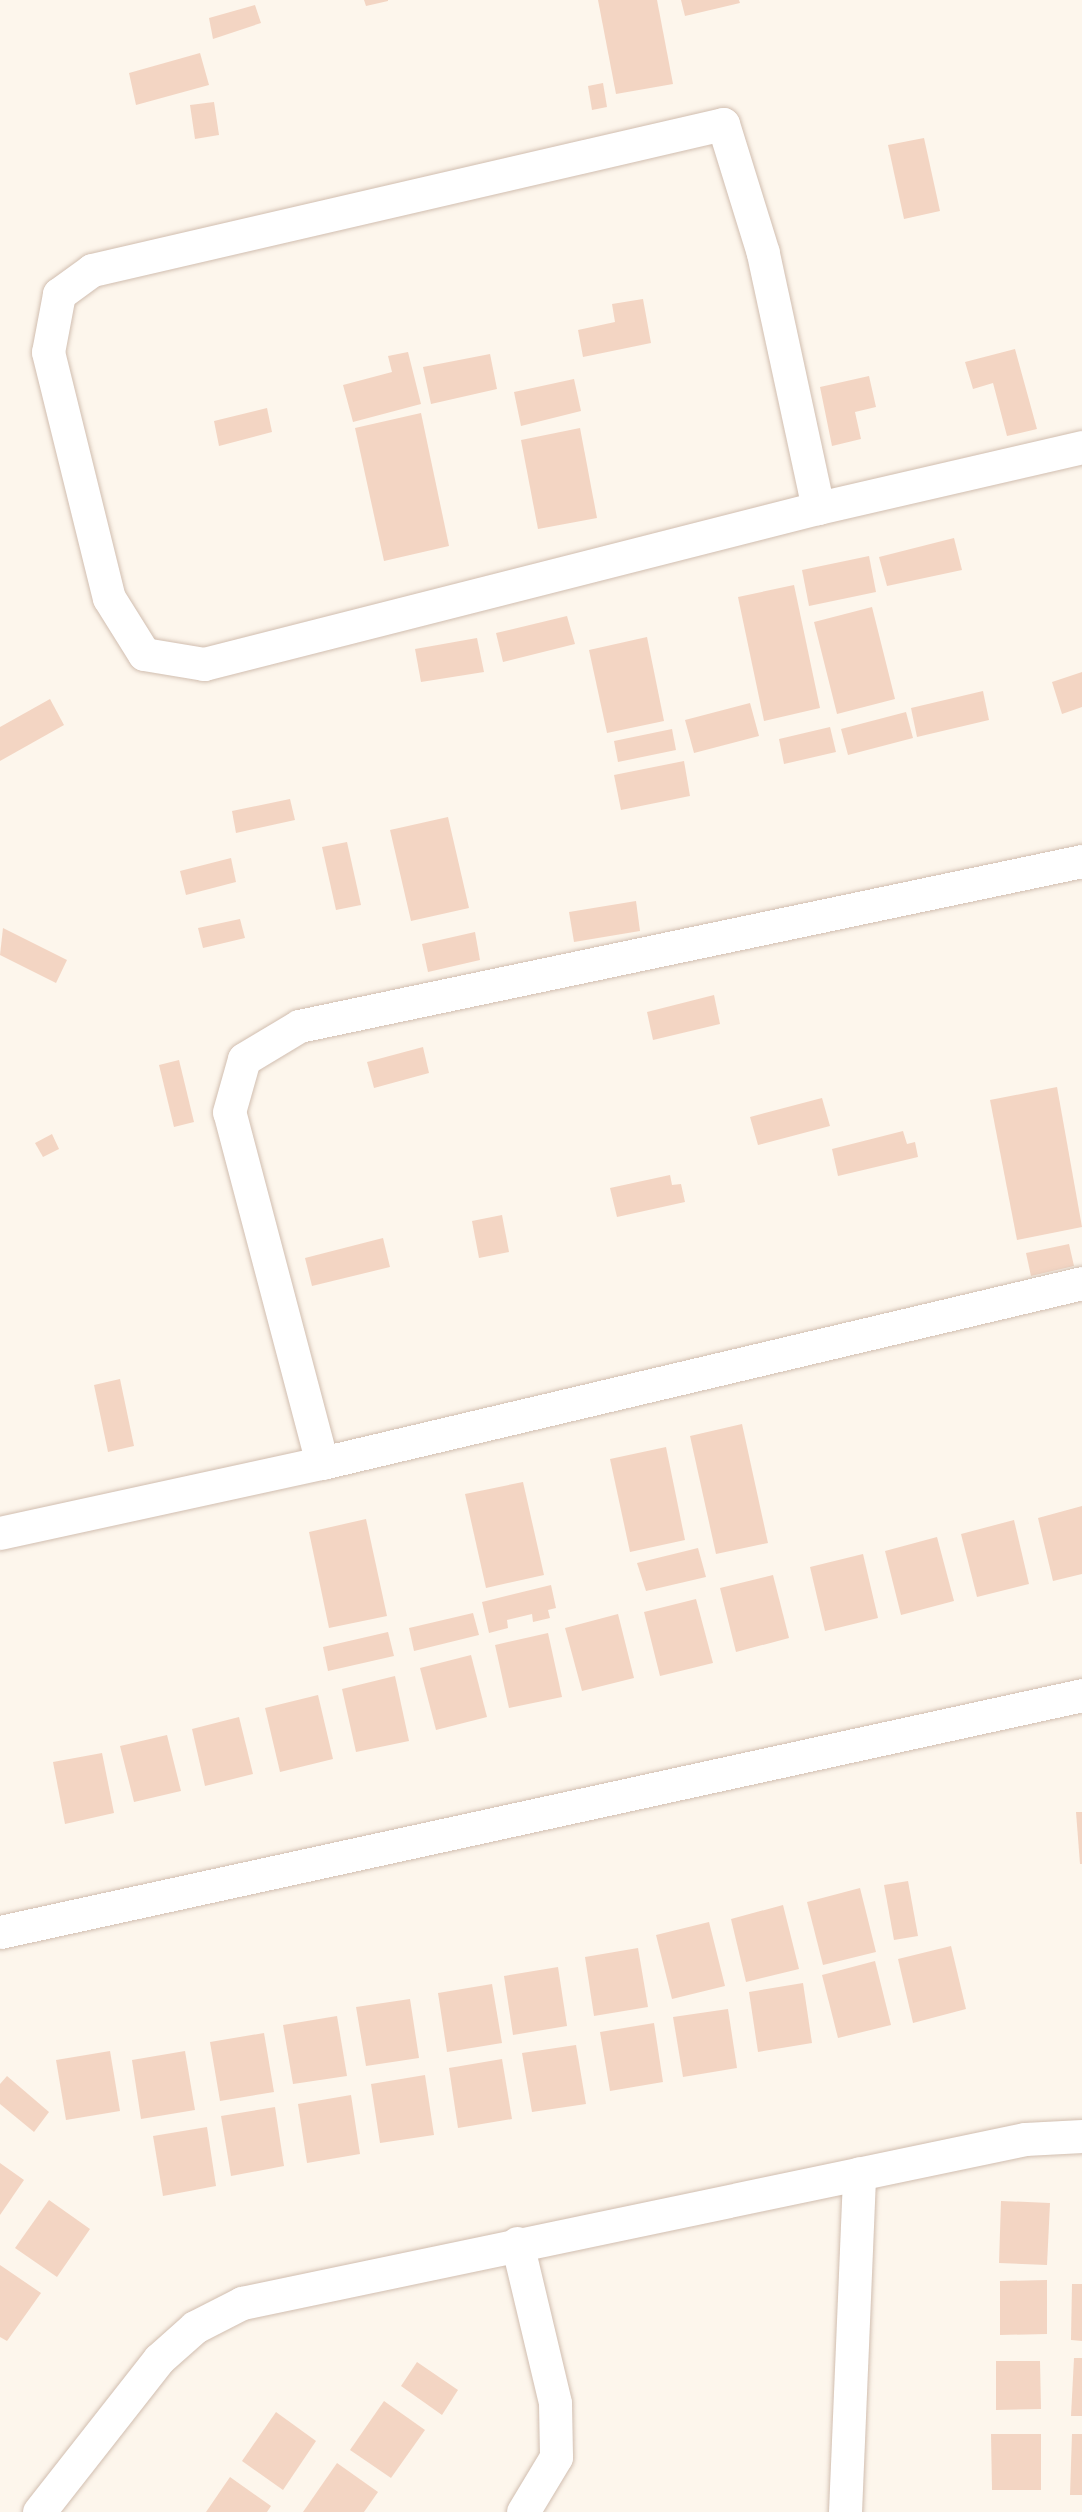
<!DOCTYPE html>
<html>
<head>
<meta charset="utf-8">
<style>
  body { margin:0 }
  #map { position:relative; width:1082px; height:2512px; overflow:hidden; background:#fdf6ec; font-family:"PT Sans",sans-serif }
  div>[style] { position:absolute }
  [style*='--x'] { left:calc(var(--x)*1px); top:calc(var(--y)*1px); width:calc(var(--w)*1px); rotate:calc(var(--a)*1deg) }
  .building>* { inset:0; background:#f3d5c3 }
  .roads { filter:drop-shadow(0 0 2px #d1beb0) drop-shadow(0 0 2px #d1beb0) }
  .minor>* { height:33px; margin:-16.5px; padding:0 16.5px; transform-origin:16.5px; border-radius:16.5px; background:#fff }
  .tertiary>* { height:33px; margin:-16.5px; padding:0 16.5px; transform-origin:16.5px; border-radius:16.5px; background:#fff }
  span { translate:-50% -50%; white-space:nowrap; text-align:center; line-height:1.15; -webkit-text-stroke:6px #fffaf3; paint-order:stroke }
</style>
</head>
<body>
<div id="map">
  <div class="building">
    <div style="clip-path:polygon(364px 0,388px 0,388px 1px,366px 6px)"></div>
    <div style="clip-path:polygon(598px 0,657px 0,673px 84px,616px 94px)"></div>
    <div style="clip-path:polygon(681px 0,739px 0,740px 3px,685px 16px)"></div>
    <div style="clip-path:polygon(255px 5px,261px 23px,213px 39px,209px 18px)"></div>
    <div style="clip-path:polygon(200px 53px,209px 85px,136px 105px,129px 73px)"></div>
    <div style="clip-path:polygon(603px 83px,607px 107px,592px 110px,588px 86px)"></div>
    <div style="clip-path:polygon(214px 102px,219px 135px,195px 139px,190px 105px)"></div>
    <div style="clip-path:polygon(924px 138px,940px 211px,904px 219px,888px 145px)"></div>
    <div style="clip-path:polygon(643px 299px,651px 343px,583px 357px,578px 330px,615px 322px,612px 304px)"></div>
    <div style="clip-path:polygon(1015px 349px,1037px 429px,1007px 436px,993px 383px,973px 389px,965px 362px)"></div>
    <div style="clip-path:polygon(408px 352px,421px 404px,353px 422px,343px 385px,392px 372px,388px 356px)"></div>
    <div style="clip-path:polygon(490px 354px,497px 389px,431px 404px,423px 367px)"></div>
    <div style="clip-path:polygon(869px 376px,876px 407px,855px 412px,861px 439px,832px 446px,820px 387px)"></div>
    <div style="clip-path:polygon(574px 379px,581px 411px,521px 426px,514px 392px)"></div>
    <div style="clip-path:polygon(267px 408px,272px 432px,219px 446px,214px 421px)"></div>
    <div style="clip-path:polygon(421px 413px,449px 546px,384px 561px,355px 428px)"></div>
    <div style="clip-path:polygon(580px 428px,597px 518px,538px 529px,521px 440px)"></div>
    <div style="clip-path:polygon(954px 538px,962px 570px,887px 586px,879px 557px)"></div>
    <div style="clip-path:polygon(869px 556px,876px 592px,809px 606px,802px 570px)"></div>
    <div style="clip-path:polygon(794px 585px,820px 708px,764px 721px,738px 597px)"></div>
    <div style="clip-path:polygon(872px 607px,895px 699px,837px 714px,814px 622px)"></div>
    <div style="clip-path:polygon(567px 616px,575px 644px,503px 662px,496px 633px)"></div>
    <div style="clip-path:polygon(647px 637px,664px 721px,607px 733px,589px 650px)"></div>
    <div style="clip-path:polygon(477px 638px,484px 672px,421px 682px,415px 649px)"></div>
    <div style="clip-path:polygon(1082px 672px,1082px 707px,1062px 714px,1052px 682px)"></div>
    <div style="clip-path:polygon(983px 691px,989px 720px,917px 737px,911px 708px)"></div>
    <div style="clip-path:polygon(50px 699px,64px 725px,0 761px,0 727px)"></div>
    <div style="clip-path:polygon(750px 703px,759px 736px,694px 753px,685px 720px)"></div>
    <div style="clip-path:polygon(906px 712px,913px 738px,848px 755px,841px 729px)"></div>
    <div style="clip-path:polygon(830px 727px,836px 752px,784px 764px,779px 739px)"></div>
    <div style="clip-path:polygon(672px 729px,676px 750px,618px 762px,614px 741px)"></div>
    <div style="clip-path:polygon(684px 761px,690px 796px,621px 810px,614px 775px)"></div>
    <div style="clip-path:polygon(290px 799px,295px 820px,236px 833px,232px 811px)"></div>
    <div style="clip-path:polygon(448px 817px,469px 908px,411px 921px,390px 830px)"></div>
    <div style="clip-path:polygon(347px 842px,361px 905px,336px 910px,322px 847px)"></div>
    <div style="clip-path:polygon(231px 858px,236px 882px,186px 895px,180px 871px)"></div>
    <div style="clip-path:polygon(636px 901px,640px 931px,574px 942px,569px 912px)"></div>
    <div style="clip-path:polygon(240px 919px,245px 938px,203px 948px,198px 928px)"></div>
    <div style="clip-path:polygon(3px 928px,67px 960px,56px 983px,0 955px)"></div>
    <div style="clip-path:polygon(475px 932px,480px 960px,428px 972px,422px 944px)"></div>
    <div style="clip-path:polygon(714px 995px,720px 1024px,653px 1040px,647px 1012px)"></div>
    <div style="clip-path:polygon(423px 1047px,429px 1073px,374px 1088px,367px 1062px)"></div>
    <div style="clip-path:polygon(179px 1060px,194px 1122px,174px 1127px,159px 1065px)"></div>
    <div style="clip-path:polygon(1057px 1087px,1082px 1227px,1017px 1240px,990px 1100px)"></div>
    <div style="clip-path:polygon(822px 1098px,830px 1126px,758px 1145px,750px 1117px)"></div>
    <div style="clip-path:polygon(903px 1131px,907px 1144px,915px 1142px,918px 1157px,838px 1176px,832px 1149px)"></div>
    <div style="clip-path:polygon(52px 1134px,59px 1149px,43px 1157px,35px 1143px)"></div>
    <div style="clip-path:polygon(670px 1175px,672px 1185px,681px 1184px,685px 1202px,617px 1217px,610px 1188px)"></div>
    <div style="clip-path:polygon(502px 1215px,509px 1252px,479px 1258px,472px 1221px)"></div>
    <div style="clip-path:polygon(383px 1238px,390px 1267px,312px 1286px,305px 1258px)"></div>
    <div style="clip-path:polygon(1069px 1244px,1074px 1266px,1031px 1276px,1026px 1253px)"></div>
    <div style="clip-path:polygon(120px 1379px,134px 1446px,108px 1452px,94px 1385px)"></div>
    <div style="clip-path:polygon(742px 1424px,768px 1543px,716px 1554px,690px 1436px)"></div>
    <div style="clip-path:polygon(666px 1447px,685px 1540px,630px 1552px,610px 1459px)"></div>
    <div style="clip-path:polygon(523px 1482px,544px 1575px,486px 1588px,465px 1494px)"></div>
    <div style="clip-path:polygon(1082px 1506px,1082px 1574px,1053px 1581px,1038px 1518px)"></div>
    <div style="clip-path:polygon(366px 1519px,387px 1616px,329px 1628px,309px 1532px)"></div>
    <div style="clip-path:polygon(1014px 1520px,1029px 1584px,977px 1597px,961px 1534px)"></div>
    <div style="clip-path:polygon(937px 1537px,954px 1601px,901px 1615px,885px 1551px)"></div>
    <div style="clip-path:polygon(698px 1548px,706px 1577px,646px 1591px,637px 1563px)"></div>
    <div style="clip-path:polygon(863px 1554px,878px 1618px,825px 1631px,810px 1567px)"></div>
    <div style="clip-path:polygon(773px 1575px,789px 1638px,736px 1652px,720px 1588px)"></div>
    <div style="clip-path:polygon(551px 1585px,556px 1608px,548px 1610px,550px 1618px,533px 1622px,532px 1614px,507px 1620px,508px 1628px,489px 1633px,482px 1602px)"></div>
    <div style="clip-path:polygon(696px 1599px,713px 1663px,660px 1676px,644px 1612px)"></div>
    <div style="clip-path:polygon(473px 1613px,479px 1635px,414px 1651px,409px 1628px)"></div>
    <div style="clip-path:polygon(618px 1614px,634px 1678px,582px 1691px,565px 1628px)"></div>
    <div style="clip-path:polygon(388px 1632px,394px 1656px,328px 1671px,323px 1647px)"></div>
    <div style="clip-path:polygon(548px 1633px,562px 1697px,509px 1708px,495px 1645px)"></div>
    <div style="clip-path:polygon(471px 1655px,487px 1717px,436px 1730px,420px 1668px)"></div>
    <div style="clip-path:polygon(395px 1676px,409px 1741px,356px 1752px,342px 1689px)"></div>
    <div style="clip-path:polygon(318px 1695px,333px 1759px,280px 1772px,265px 1708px)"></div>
    <div style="clip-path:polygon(239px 1717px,253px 1774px,205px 1786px,192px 1729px)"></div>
    <div style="clip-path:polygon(167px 1735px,181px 1791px,134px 1802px,120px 1746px)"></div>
    <div style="clip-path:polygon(102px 1753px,114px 1813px,65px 1824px,53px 1762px)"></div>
    <div style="clip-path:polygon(1076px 1812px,1082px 1812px,1082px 1864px,1080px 1864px)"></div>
    <div style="clip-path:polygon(908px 1881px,918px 1936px,894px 1940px,884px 1885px)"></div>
    <div style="clip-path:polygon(860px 1888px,876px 1952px,823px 1965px,807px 1902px)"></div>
    <div style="clip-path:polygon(783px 1905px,799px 1969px,746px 1982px,731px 1919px)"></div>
    <div style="clip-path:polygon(709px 1922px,725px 1986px,672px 1999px,656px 1935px)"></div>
    <div style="clip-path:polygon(951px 1946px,966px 2009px,913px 2023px,898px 1959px)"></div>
    <div style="clip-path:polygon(638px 1948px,648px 2007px,594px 2016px,585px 1957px)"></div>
    <div style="clip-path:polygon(875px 1961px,891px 2025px,838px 2038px,822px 1975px)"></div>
    <div style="clip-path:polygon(558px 1967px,567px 2026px,513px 2035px,504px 1976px)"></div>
    <div style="clip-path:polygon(803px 1983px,812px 2043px,758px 2052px,749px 1992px)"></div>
    <div style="clip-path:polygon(492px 1984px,502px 2043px,447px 2052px,438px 1993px)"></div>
    <div style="clip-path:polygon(410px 1999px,419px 2058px,366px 2066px,356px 2007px)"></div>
    <div style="clip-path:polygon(728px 2009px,737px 2068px,683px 2077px,673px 2017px)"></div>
    <div style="clip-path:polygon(337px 2016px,347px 2076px,293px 2084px,283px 2025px)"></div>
    <div style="clip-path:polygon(654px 2023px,663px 2082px,610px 2091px,600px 2032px)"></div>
    <div style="clip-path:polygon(264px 2033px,274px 2092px,220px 2101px,210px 2042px)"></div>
    <div style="clip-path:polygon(576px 2045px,586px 2104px,532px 2112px,522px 2053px)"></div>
    <div style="clip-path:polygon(110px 2051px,120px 2111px,66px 2120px,56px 2060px)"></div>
    <div style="clip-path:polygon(185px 2051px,195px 2110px,141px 2119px,132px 2060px)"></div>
    <div style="clip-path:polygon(502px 2059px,512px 2119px,458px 2128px,449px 2068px)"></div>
    <div style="clip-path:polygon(425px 2075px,434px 2135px,380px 2143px,371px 2084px)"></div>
    <div style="clip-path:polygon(7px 2076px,49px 2112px,34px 2132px,0 2104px,0 2084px)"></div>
    <div style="clip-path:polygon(351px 2095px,360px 2154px,307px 2163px,298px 2104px)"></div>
    <div style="clip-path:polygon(275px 2107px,284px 2166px,231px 2176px,221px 2116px)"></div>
    <div style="clip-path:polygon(207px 2127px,216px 2186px,163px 2196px,153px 2136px)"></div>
    <div style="clip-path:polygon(0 2163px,24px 2180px,0 2215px)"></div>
    <div style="clip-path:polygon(49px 2200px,90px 2229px,57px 2277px,15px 2248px)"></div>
    <div style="clip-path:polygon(1001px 2201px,1050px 2203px,1047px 2265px,999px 2263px)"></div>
    <div style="clip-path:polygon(0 2265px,41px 2293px,7px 2341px,0 2337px)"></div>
    <div style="clip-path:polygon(1047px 2280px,1047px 2334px,1000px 2335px,1000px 2281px)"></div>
    <div style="clip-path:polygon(1072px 2284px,1082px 2284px,1082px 2341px,1071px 2340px)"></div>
    <div style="clip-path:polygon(1074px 2358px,1082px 2358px,1082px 2416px,1071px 2416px)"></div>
    <div style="clip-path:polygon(996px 2361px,1040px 2361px,1041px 2409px,996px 2410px)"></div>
    <div style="clip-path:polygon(417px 2362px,458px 2390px,442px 2415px,401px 2386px)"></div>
    <div style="clip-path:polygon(384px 2401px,425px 2430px,391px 2478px,350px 2450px)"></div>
    <div style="clip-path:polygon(276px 2412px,316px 2441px,283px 2490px,242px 2461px)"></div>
    <div style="clip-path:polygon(991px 2434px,1041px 2434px,1041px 2490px,992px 2490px)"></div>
    <div style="clip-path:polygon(1072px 2434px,1082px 2434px,1082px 2495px,1070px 2495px)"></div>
    <div style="clip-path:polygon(337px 2463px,378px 2492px,364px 2512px,303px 2512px)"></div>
    <div style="clip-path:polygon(230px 2477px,271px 2506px,267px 2512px,206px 2512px)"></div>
  </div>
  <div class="roads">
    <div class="minor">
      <div style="--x:818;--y:508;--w:261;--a:-102.2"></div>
      <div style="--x:763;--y:253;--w:135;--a:-107.2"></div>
      <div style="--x:723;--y:124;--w:648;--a:166.97"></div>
      <div style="--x:92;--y:270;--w:41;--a:144"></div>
      <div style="--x:59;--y:294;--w:59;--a:100.7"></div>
      <div style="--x:48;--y:352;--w:253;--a:76.1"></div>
      <div style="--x:109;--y:598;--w:66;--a:58"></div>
      <div style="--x:144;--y:654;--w:61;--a:9.5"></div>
      <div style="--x:204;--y:664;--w:634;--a:-14.26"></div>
      <div style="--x:818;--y:508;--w:271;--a:-13"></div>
      <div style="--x:322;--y:1463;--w:363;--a:-104.8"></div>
      <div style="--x:229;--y:1112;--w:55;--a:-74.2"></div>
      <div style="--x:244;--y:1059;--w:64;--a:-31"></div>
      <div style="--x:299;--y:1026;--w:800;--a:-11.9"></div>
      <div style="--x:0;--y:1533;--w:330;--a:-12.3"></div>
      <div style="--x:322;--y:1463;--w:781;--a:-13.32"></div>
      <div style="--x:517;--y:2243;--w:164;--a:76.6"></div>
      <div style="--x:555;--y:2403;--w:54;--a:88.9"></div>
      <div style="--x:556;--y:2457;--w:64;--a:121"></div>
      <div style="--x:39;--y:2512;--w:194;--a:-51.9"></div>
      <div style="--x:159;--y:2359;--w:48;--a:-41.6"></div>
      <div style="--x:195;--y:2327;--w:53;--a:-27.1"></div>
      <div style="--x:242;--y:2303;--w:800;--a:-11.83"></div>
      <div style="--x:1025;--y:2139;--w:57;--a:-3"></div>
      <div style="--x:845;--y:2512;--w:339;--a:-87.6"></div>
    </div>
    <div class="tertiary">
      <div style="--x:0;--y:1932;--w:1108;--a:-12.35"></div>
    </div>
  </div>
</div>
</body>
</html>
